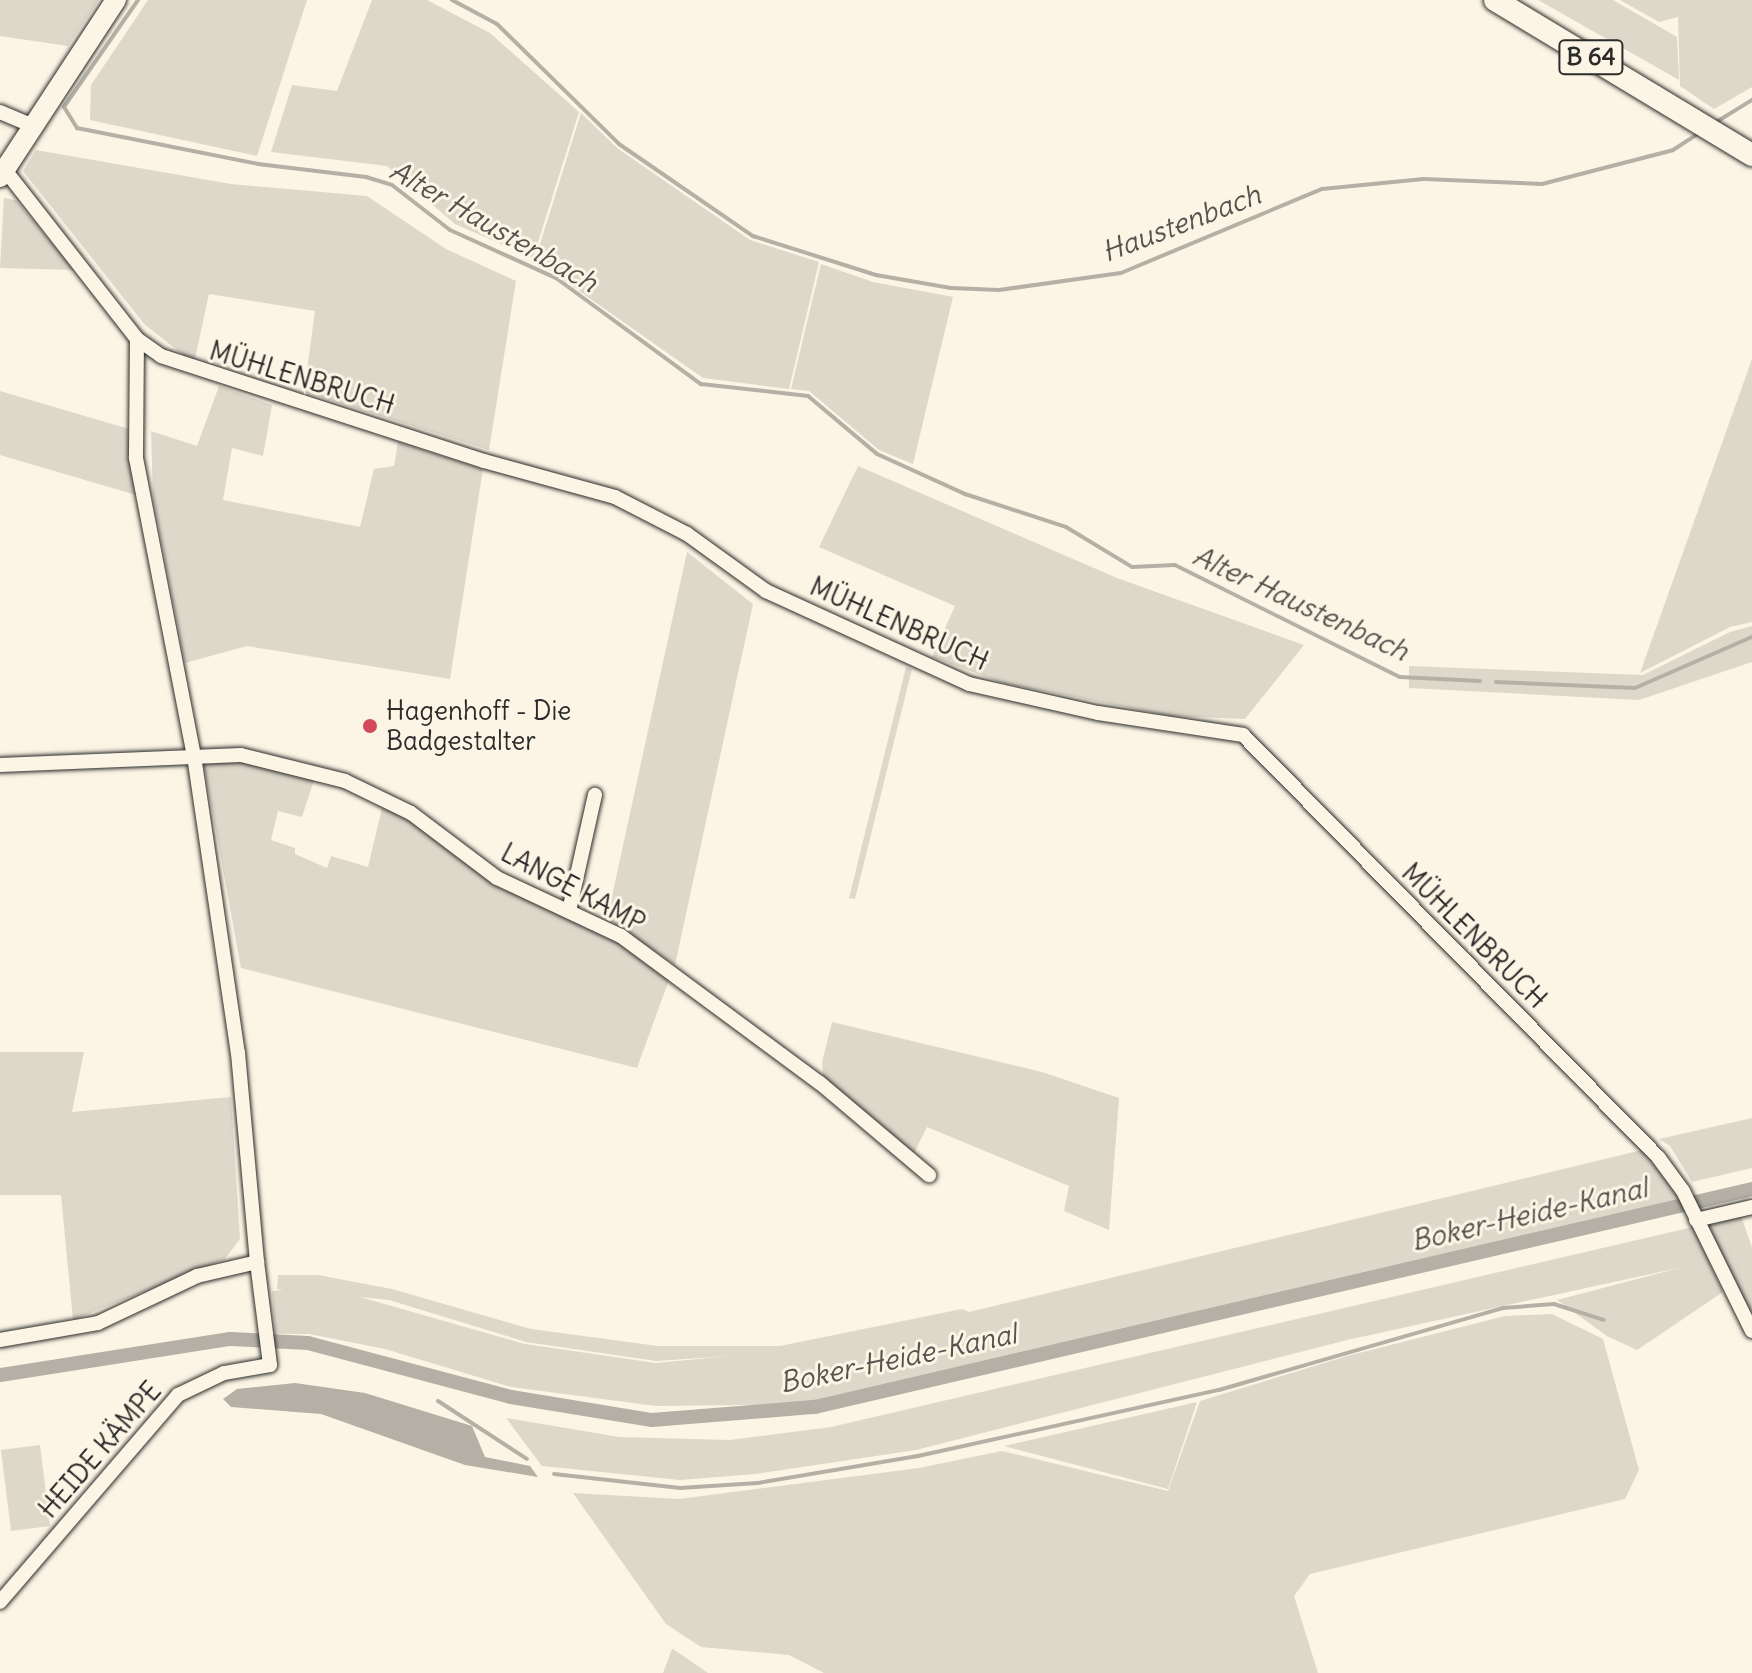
<!DOCTYPE html>
<html>
<head>
<meta charset="utf-8">
<style>
  body { margin:0 }
  #map { position:relative; width:1752px; height:1673px; overflow:hidden; background:#fcf5e5; font-family:Delius,sans-serif }
  div>[style] { position:absolute }
  [style*='--x'] { left:calc(var(--x)*1px); top:calc(var(--y)*1px); width:calc(var(--w)*1px); rotate:calc(var(--a)*1deg) }
  .green>* { inset:0; background:#ded8ca }
  .water>* { inset:0; background:#b4b0a5 }
  .stream>* { height:4px; margin:-2px; padding:0 2px; transform-origin:2px; border-radius:2px; background:#b4b0a5 }
  .canal>* { height:14px; margin:-7px; padding:0 7px; transform-origin:7px; border-radius:7px; background:#b4b0a5 }
  .roads { filter:drop-shadow(0 0 2px #2b2b2b) drop-shadow(0 0 2px #2b2b2b) }
  .street>* { height:14px; margin:-7px; padding:0 7px; transform-origin:7px; border-radius:7px; background:#fcf5e5 }
  .secondary>* { height:20px; margin:-10px; padding:0 10px; transform-origin:10px; border-radius:10px; background:#fcf5e5 }
  .primary>* { height:22px; margin:-11px; padding:0 11px; transform-origin:11px; border-radius:11px; background:#fcf5e5 }
  .dots>* { width:22px; height:22px; translate:-50% -50%; box-sizing:border-box; border:4px solid #fcf5e5; border-radius:50% }
  span { translate:-50% -50%; white-space:nowrap; text-align:center; line-height:1.15; -webkit-text-stroke:6px #fcf5e5; paint-order:stroke }
  .shield-label span { padding:2px 6px; background:#fcf5e5; border:2px solid; border-radius:6px; -webkit-text-stroke-width:0 }
  .shield-label { font-size:24px; color:#2b2b2b; font-weight:700 }
  .street-label { font-size:26px; color:#2b2b2b }
  .poi-label { font-size:26px; color:#2b2b2b }
  .left { translate:0 -50%; text-align:left }
  .water-label { font-size:28px; color:#545350; font-style:italic }
</style>
</head>
<body>
<div id="map">
  <div class="green">
    <div style="clip-path:polygon(0 0,99px 0,68px 46px,0 36px)"></div>
    <div style="clip-path:polygon(148px 0,307px 0,257px 156px,90px 120px,91px 85px)"></div>
    <div style="clip-path:polygon(372px 0,427px 0,490px 33px,579px 112px,533px 258px,455px 224px,387px 166px,271px 152px,292px 85px,337px 91px)"></div>
    <div style="clip-path:polygon(1538px 0,1613px 0,1677px 37px,1679px 80px)"></div>
    <div style="clip-path:polygon(1620px 0,1752px 0,1752px 87px,1714px 109px,1680px 86px,1678px 17px,1659px 22px)"></div>
    <div style="clip-path:polygon(581px 113px,617px 148px,750px 240px,819px 262px,789px 389px,703px 378px,535px 260px)"></div>
    <div style="clip-path:polygon(36px 150px,231px 184px,367px 196px,446px 249px,516px 281px,489px 450px,304px 392px,315px 311px,209px 294px,194px 363px,145px 325px,23px 171px)"></div>
    <div style="clip-path:polygon(4px 198px,16px 200px,74px 270px,0 268px)"></div>
    <div style="clip-path:polygon(821px 264px,873px 282px,953px 297px,913px 464px,879px 450px,809px 391px,791px 389px)"></div>
    <div style="clip-path:polygon(1752px 359px,1752px 622px,1730px 627px,1640px 673px)"></div>
    <div style="clip-path:polygon(219px 386px,272px 405px,263px 456px,232px 448px,223px 500px,360px 527px,374px 469px,394px 466px,398px 442px,483px 469px,450px 679px,247px 646px,185px 663px,153px 496px,151px 431px,197px 446px)"></div>
    <div style="clip-path:polygon(0 391px,129px 429px,136px 495px,0 455px)"></div>
    <div style="clip-path:polygon(858px 466px,1117px 578px,1304px 645px,1245px 719px,1171px 716px,1003px 683px,932px 657px,955px 606px,819px 547px)"></div>
    <div style="clip-path:polygon(687px 552px,753px 604px,675px 965px,607px 919px)"></div>
    <div style="clip-path:polygon(1752px 626px,1752px 662px,1639px 700px,1409px 688px,1409px 666px,1643px 675px,1730px 632px)"></div>
    <div style="clip-path:polygon(906px 667px,912px 669px,855px 899px,849px 898px)"></div>
    <div style="clip-path:polygon(241px 759px,316px 774px,302px 817px,278px 811px,271px 840px,295px 848px,295px 854px,327px 868px,331px 856px,368px 867px,383px 804px,409px 816px,496px 882px,618px 941px,670px 977px,637px 1068px,241px 968px,203px 760px)"></div>
    <div style="clip-path:polygon(832px 1022px,1042px 1072px,1119px 1098px,1109px 1230px,1064px 1211px,1069px 1186px,927px 1127px,913px 1155px,824px 1082px,822px 1062px)"></div>
    <div style="clip-path:polygon(0 1052px,84px 1052px,72px 1112px,231px 1097px,240px 1239px,225px 1259px,73px 1320px,61px 1195px,0 1195px)"></div>
    <div style="clip-path:polygon(1752px 1118px,1752px 1168px,1692px 1182px,1670px 1146px,1659px 1139px)"></div>
    <div style="clip-path:polygon(evenodd,1642px 1150px,1682px 1200px,816px 1404px,656px 1406px,511px 1387px,385px 1349px,309px 1334px,275px 1334px,272px 1291px,283px 1290px,277px 1289px,278px 1275px,318px 1275px,392px 1289px,531px 1329px,658px 1346px,780px 1346px,962px 1309px,969px 1312px,1642px 1150px,360px 1297px,389px 1300px,526px 1342px,656px 1361px,730px 1356px,656px 1363px,525px 1344px,360px 1297px)"></div>
    <div style="clip-path:polygon(1741px 1216px,1752px 1247px,1752px 1311px,1748px 1314px,1704px 1222px)"></div>
    <div style="clip-path:polygon(1693px 1227px,1723px 1292px,1637px 1350px,1607px 1336px,1557px 1300px,1683px 1267px,1347px 1340px,916px 1450px,755px 1474px,680px 1480px,542px 1466px,506px 1418px,619px 1437px,730px 1440px,831px 1427px)"></div>
    <div style="clip-path:polygon(1552px 1314px,1603px 1339px,1639px 1470px,1625px 1499px,1310px 1574px,1294px 1596px,1318px 1673px,824px 1673px,789px 1655px,701px 1647px,666px 1624px,573px 1493px,679px 1499px,919px 1468px,1002px 1451px,1168px 1491px,1200px 1401px,1347px 1356px,1505px 1316px)"></div>
    <div style="clip-path:polygon(1197px 1402px,1168px 1489px,1004px 1446px)"></div>
    <div style="clip-path:polygon(40px 1445px,50px 1526px,11px 1531px,1px 1450px)"></div>
    <div style="clip-path:polygon(672px 1649px,673px 1649px,708px 1673px,663px 1673px)"></div>
  </div>
  <div class="water">
    <div style="clip-path:polygon(295px 1383px,365px 1393px,472px 1426px,485px 1457px,530px 1466px,538px 1477px,465px 1465px,321px 1414px,231px 1407px,223px 1399px,237px 1389px)"></div>
  </div>
  <div class="stream">
    <div style="--x:138;--y:0;--w:130;--a:124.7"></div>
    <div style="--x:64;--y:107;--w:25;--a:58"></div>
    <div style="--x:77;--y:128;--w:185;--a:11.2"></div>
    <div style="--x:258;--y:164;--w:109;--a:6.9"></div>
    <div style="--x:366;--y:177;--w:27;--a:17"></div>
    <div style="--x:392;--y:185;--w:73;--a:37.8"></div>
    <div style="--x:450;--y:230;--w:116;--a:24.4"></div>
    <div style="--x:556;--y:278;--w:180;--a:36.2"></div>
    <div style="--x:701;--y:384;--w:108;--a:6.4"></div>
    <div style="--x:808;--y:396;--w:90;--a:40"></div>
    <div style="--x:877;--y:454;--w:97;--a:24.4"></div>
    <div style="--x:965;--y:494;--w:106;--a:18.1"></div>
    <div style="--x:1066;--y:527;--w:77;--a:31.2"></div>
    <div style="--x:1132;--y:567;--w:43;--a:-2.7"></div>
    <div style="--x:1175;--y:565;--w:251;--a:26.5"></div>
    <div style="--x:1400;--y:677;--w:80;--a:2.9"></div>
    <div style="--x:452;--y:0;--w:51;--a:28.1"></div>
    <div style="--x:497;--y:24;--w:171;--a:44.5"></div>
    <div style="--x:619;--y:144;--w:163;--a:34.5"></div>
    <div style="--x:753;--y:236;--w:129;--a:17.6"></div>
    <div style="--x:876;--y:275;--w:76;--a:9.8"></div>
    <div style="--x:951;--y:288;--w:48;--a:2.4"></div>
    <div style="--x:999;--y:290;--w:123;--a:-7.9"></div>
    <div style="--x:1121;--y:273;--w:218;--a:-22.7"></div>
    <div style="--x:1322;--y:189;--w:102;--a:-5.6"></div>
    <div style="--x:1424;--y:179;--w:118;--a:2.4"></div>
    <div style="--x:1542;--y:184;--w:135;--a:-14.5"></div>
    <div style="--x:1673;--y:150;--w:31;--a:-33"></div>
    <div style="--x:1713;--y:124;--w:46;--a:-31.6"></div>
    <div style="--x:1496;--y:682;--w:139;--a:2.5"></div>
    <div style="--x:1635;--y:688;--w:128;--a:-23.6"></div>
    <div style="--x:438;--y:1401;--w:106;--a:33.1"></div>
    <div style="--x:554;--y:1474;--w:127;--a:6.3"></div>
    <div style="--x:680;--y:1488;--w:78;--a:-3.7"></div>
    <div style="--x:758;--y:1483;--w:162;--a:-9.6"></div>
    <div style="--x:918;--y:1456;--w:308;--a:-12.4"></div>
    <div style="--x:1219;--y:1390;--w:296;--a:-16.1"></div>
    <div style="--x:1503;--y:1308;--w:51;--a:-4.5"></div>
    <div style="--x:1554;--y:1304;--w:52;--a:17.7"></div>
  </div>
  <div class="canal">
    <div style="--x:0;--y:1375;--w:233;--a:-8.9"></div>
    <div style="--x:230;--y:1339;--w:78;--a:2.9"></div>
    <div style="--x:308;--y:1343;--w:210;--a:14.9"></div>
    <div style="--x:511;--y:1397;--w:143;--a:9.3"></div>
    <div style="--x:652;--y:1420;--w:164;--a:-4.6"></div>
    <div style="--x:815;--y:1407;--w:962;--a:-13.1"></div>
  </div>
  <div class="roads">
    <div class="street">
      <div style="--x:0;--y:112;--w:36;--a:23"></div>
      <div style="--x:5;--y:170;--w:214;--a:52"></div>
      <div style="--x:137;--y:339;--w:29;--a:35"></div>
      <div style="--x:161;--y:356;--w:340;--a:18"></div>
      <div style="--x:484;--y:461;--w:136;--a:15.4"></div>
      <div style="--x:615;--y:497;--w:81;--a:27.2"></div>
      <div style="--x:687;--y:534;--w:97;--a:35.8"></div>
      <div style="--x:766;--y:591;--w:223;--a:24.6"></div>
      <div style="--x:969;--y:684;--w:132;--a:12.7"></div>
      <div style="--x:1098;--y:713;--w:147;--a:8.6"></div>
      <div style="--x:1243;--y:735;--w:592;--a:45.48"></div>
      <div style="--x:1658;--y:1157;--w:42;--a:53.7"></div>
      <div style="--x:1683;--y:1191;--w:156;--a:63.8"></div>
      <div style="--x:137;--y:339;--w:119;--a:90.5"></div>
      <div style="--x:136;--y:458;--w:304;--a:79"></div>
      <div style="--x:194;--y:756;--w:300;--a:81.6"></div>
      <div style="--x:238;--y:1053;--w:210;--a:84.8"></div>
      <div style="--x:0;--y:765;--w:241;--a:-2.4"></div>
      <div style="--x:241;--y:755;--w:107;--a:14"></div>
      <div style="--x:345;--y:781;--w:73;--a:25.9"></div>
      <div style="--x:411;--y:813;--w:108;--a:37.1"></div>
      <div style="--x:497;--y:878;--w:137;--a:25.1"></div>
      <div style="--x:621;--y:936;--w:247;--a:36.5"></div>
      <div style="--x:820;--y:1083;--w:143;--a:40.2"></div>
      <div style="--x:569;--y:911;--w:119;--a:-77.4"></div>
      <div style="--x:1696;--y:1220;--w:57;--a:-13.1"></div>
      <div style="--x:0;--y:1340;--w:99;--a:-9.8"></div>
      <div style="--x:98;--y:1323;--w:110;--a:-25.4"></div>
      <div style="--x:197;--y:1276;--w:62;--a:-13.1"></div>
      <div style="--x:257;--y:1262;--w:104;--a:82.8"></div>
      <div style="--x:270;--y:1365;--w:47;--a:170.1"></div>
      <div style="--x:224;--y:1373;--w:51;--a:154.4"></div>
      <div style="--x:178;--y:1395;--w:273;--a:130.7"></div>
    </div>
    <div class="secondary">
      <div style="--x:0;--y:177;--w:212;--a:-56.8"></div>
    </div>
    <div class="primary">
      <div style="--x:1495;--y:0;--w:300;--a:31.1"></div>
    </div>
  </div>
  <div class="dots">
    <div style="left:370px;top:726px;background:#d1495b"></div>
  </div>
  <div class="shield-label">
    <span style="left:1591px;top:57px">B 64</span>
  </div>
  <div class="street-label">
    <span style="left:302px;top:378px;rotate:17deg">MÜHLENBRUCH</span>
    <span style="left:899px;top:624px;rotate:24deg">MÜHLENBRUCH</span>
    <span style="left:573px;top:888px;rotate:28deg">LANGE KAMP</span>
    <span style="left:1474px;top:936px;rotate:45deg">MÜHLENBRUCH</span>
    <span style="left:100px;top:1450px;rotate:-49deg">HEIDE KÄMPE</span>
  </div>
  <div class="poi-label">
    <span class="left" style="left:386px;top:726px">Hagenhoff - Die<br>Badgestalter</span>
  </div>
  <div class="water-label">
    <span style="left:1181px;top:223px;rotate:-21deg">Haustenbach</span>
    <span style="left:494px;top:226px;rotate:30deg">Alter Haustenbach</span>
    <span style="left:1301px;top:603px;rotate:25deg">Alter Haustenbach</span>
    <span style="left:1529px;top:1214px;rotate:-13deg">Boker-Heide-Kanal</span>
    <span style="left:898px;top:1358px;rotate:-12deg">Boker-Heide-Kanal</span>
  </div>
</div>
</body>
</html>
